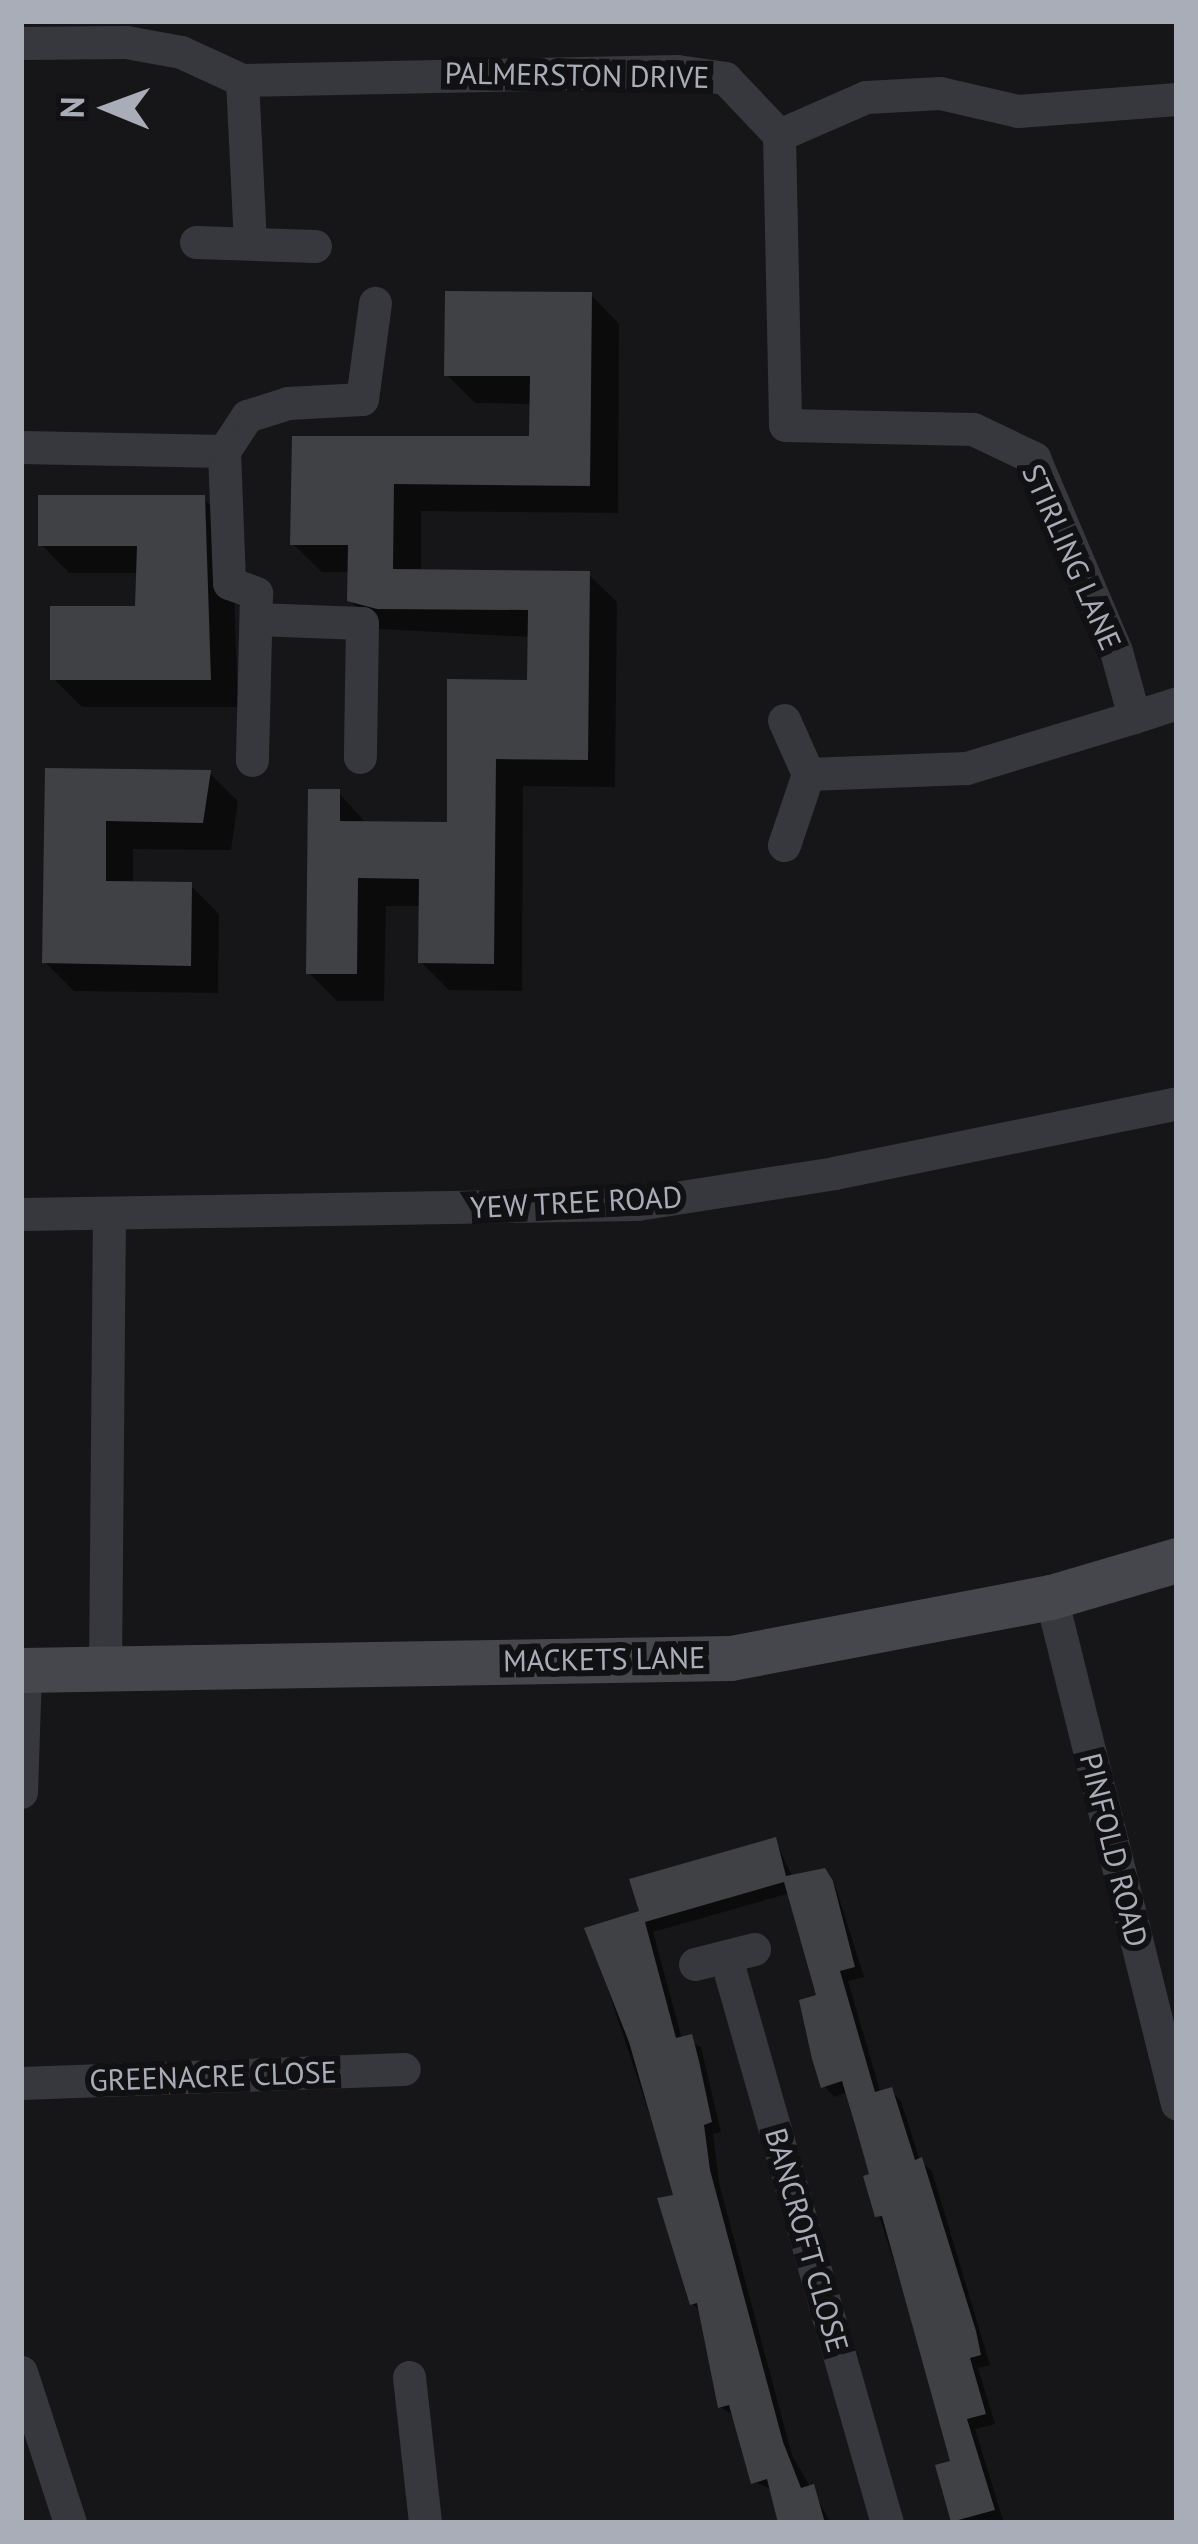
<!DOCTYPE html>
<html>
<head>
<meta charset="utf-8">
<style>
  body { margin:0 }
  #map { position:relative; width:1198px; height:2544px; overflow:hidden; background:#161618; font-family:"PT Sans",sans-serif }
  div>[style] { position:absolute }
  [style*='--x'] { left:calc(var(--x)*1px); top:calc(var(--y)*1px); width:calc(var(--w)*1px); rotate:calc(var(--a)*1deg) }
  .shadow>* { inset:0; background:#0007 }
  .building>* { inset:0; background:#404145 }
  .street>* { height:33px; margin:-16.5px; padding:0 16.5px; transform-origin:16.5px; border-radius:16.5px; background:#37383d }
  .secondary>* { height:45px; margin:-22.5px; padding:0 22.5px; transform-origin:22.5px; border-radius:22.5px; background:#45474d }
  span { translate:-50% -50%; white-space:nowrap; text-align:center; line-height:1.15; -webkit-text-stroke:12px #111113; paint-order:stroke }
  .street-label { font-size:30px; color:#a8adb8 }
  .frame { position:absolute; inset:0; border:24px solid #a8adb8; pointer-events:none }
  .north { position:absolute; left:48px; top:48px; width:120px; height:120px; -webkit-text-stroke:9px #111113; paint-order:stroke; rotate:271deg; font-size:33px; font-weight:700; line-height:48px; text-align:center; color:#a8adb8 }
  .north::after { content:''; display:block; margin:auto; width:42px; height:54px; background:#a8adb8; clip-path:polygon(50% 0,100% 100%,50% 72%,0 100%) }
</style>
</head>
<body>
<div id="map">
  <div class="shadow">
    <div style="clip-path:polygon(591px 295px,619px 324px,618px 513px,421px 511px,421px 572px,588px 574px,617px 602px,615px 787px,523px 786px,522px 991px,449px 990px,421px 962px,421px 906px,386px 906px,384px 1001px,337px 1001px,309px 973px,338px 792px,367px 824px,450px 825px,530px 683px,531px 637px,379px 629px,350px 600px,351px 572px,322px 572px,293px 544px,295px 439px,532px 439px,532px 404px,475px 403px,447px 375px)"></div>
    <div style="clip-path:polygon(203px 498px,232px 527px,238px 707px,82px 707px,53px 678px,138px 609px,139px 573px,69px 573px,41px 544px)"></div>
    <div style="clip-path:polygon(48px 771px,209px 773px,238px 801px,231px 850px,133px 849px,133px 885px,190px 885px,219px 914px,218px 993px,74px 991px,45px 962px)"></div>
    <div style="clip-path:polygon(775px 1840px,793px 1878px,824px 1871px,834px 1882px,864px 1977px,848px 1981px,881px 2094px,891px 2091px,901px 2101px,920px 2161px,932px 2171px,990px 2365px,978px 2368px,995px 2424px,975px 2429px,1004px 2523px,955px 2523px,939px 2467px,953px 2463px,938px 2399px,867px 2178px,873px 2176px,848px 2092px,834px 2097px,824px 2086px,819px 1997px,790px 1893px,653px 1932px,682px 2039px,701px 2047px,721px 2132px,713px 2134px,719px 2183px,792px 2455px,831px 2523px,781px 2523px,773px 2490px,754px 2482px,735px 2416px,720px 2407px,702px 2313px,693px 2304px,677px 2197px,588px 1930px,643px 1912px)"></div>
  </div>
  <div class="building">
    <div style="clip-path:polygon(445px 291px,592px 292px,590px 486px,394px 484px,393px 569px,590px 571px,588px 760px,496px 759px,494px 964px,418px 963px,419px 879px,358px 878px,357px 974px,306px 974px,308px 789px,340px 789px,340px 821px,447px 822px,447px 679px,527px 680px,528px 610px,377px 609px,347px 601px,348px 545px,290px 545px,292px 436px,529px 436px,530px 376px,444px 376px)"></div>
    <div style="clip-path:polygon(38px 495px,205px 495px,211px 680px,50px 680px,50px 606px,135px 606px,137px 546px,38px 546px)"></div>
    <div style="clip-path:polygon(45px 768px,211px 770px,203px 823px,106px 821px,106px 881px,192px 882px,191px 966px,42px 963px)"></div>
    <div style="clip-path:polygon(776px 1837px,786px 1876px,825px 1868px,833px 1881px,855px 1967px,840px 1971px,875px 2092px,892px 2087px,915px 2160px,922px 2157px,976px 2331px,981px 2355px,970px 2358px,986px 2414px,967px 2419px,995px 2510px,951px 2522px,935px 2465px,950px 2461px,882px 2216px,875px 2217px,863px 2176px,869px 2174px,856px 2128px,842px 2081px,821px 2088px,812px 2059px,799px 2000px,816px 1995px,784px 1882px,645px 1922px,676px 2038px,692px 2034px,699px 2061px,712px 2122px,704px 2125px,710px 2170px,783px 2442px,801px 2488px,814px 2484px,825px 2523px,778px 2523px,767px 2479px,751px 2484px,729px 2405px,718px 2408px,697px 2303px,690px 2305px,657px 2198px,673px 2195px,629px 2042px,584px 1928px,639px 1911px,629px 1879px)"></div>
  </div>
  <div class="street">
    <div style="--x:21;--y:43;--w:105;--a:-0.5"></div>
    <div style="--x:126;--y:42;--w:56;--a:10.3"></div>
    <div style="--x:181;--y:52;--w:67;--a:24.7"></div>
    <div style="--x:242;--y:80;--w:435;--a:-1.2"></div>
    <div style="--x:677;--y:71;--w:49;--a:8.3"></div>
    <div style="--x:725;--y:78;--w:79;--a:46.5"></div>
    <div style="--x:779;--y:135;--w:95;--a:-23.6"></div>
    <div style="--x:866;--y:97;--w:74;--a:-3.1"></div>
    <div style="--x:940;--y:93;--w:80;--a:13"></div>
    <div style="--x:1018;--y:111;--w:159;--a:-4.3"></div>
    <div style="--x:242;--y:80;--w:162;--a:87.2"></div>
    <div style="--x:779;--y:135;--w:290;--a:88.8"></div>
    <div style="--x:785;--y:425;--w:188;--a:1.2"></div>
    <div style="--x:973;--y:429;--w:68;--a:25.4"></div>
    <div style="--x:1034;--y:458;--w:210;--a:67"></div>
    <div style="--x:1116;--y:651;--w:68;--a:74.7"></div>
    <div style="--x:1134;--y:717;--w:176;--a:163.1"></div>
    <div style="--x:966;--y:768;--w:158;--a:177.8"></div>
    <div style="--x:196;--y:242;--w:119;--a:1.9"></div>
    <div style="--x:21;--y:447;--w:203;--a:1.1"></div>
    <div style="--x:224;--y:451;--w:132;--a:87.8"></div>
    <div style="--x:229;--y:583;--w:29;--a:20"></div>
    <div style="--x:256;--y:593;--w:167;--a:91.4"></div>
    <div style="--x:224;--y:451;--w:42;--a:-56.7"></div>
    <div style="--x:247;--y:416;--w:43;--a:-17.6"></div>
    <div style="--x:288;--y:403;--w:74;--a:-3.1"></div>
    <div style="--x:362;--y:399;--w:97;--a:-82.3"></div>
    <div style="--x:256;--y:619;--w:106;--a:2.2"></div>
    <div style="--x:362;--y:623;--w:134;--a:90.9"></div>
    <div style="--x:1134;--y:717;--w:45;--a:-18"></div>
    <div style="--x:784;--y:720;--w:59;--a:66"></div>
    <div style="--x:808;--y:774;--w:75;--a:108.7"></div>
    <div style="--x:21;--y:1214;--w:616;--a:-0.93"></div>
    <div style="--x:637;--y:1204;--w:199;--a:-8.9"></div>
    <div style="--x:834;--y:1173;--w:350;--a:-11.5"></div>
    <div style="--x:1051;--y:1597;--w:522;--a:76.04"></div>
    <div style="--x:105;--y:1669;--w:453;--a:-89.5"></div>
    <div style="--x:21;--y:1792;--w:122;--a:-88.1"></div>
    <div style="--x:726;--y:1958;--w:587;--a:74.09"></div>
    <div style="--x:695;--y:1964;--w:61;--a:-14.3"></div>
    <div style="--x:21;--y:2083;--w:383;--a:-2.1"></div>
    <div style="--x:21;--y:2372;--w:159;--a:72"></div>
    <div style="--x:409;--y:2377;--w:147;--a:83.7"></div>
  </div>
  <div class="secondary">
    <div style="--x:21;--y:1670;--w:710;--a:-0.97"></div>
    <div style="--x:731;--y:1658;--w:326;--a:-10.8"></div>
    <div style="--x:1051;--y:1597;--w:131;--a:-16.4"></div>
  </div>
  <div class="street-label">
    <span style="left:577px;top:75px;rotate:1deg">PALMERSTON DRIVE</span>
    <span style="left:1072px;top:557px;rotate:66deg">STIRLING LANE</span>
    <span style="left:576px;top:1202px;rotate:-3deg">YEW TREE ROAD</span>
    <span style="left:604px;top:1659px;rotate:-1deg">MACKETS LANE</span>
    <span style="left:1114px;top:1850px;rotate:76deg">PINFOLD ROAD</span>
    <span style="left:213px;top:2076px;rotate:-2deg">GREENACRE CLOSE</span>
    <span style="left:807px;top:2240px;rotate:74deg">BANCROFT CLOSE</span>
  </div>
  <div class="frame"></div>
  <div class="north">N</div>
</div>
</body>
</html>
